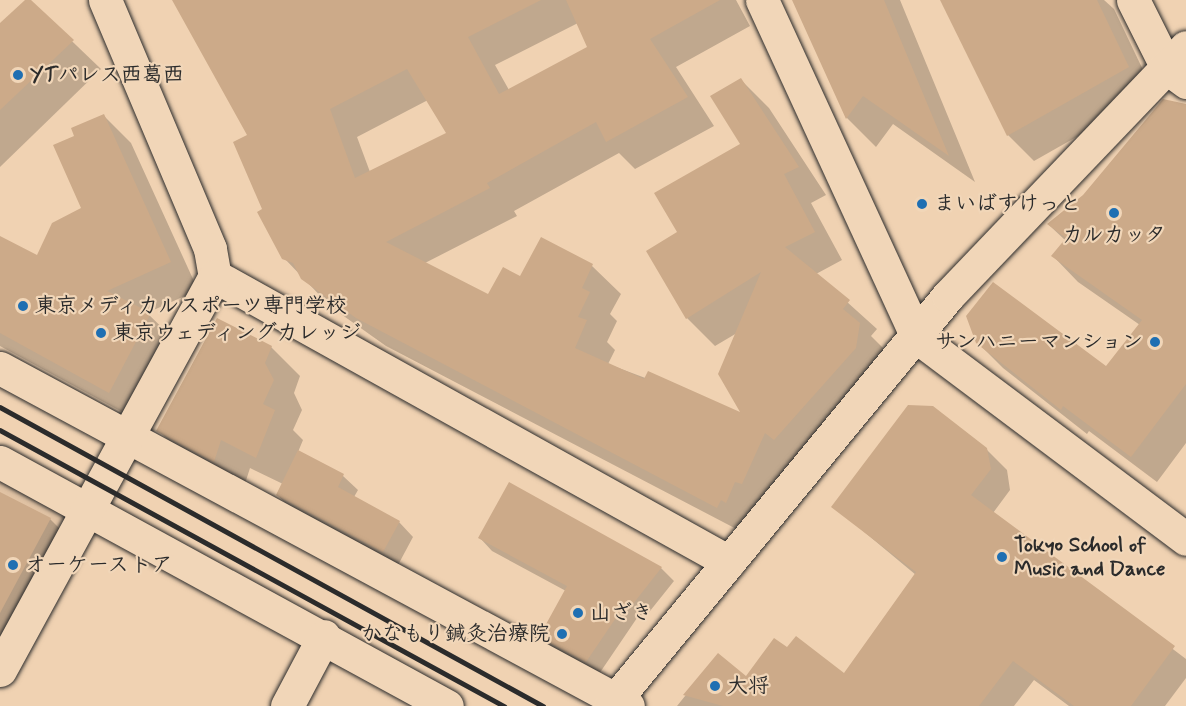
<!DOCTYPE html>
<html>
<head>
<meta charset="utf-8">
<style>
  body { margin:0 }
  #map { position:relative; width:1186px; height:706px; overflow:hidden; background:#f0d2b2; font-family:Mynerve,"Klee One",sans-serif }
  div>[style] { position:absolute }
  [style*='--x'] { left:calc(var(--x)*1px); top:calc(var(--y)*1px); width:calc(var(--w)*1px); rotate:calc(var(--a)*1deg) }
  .built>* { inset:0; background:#e1c3a4 }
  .shadow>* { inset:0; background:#0003 }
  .building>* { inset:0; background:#ccaa89 }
  .roads { filter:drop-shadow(0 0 2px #2b2b2b) drop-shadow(0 0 2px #2b2b2b) }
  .street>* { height:33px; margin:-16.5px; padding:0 16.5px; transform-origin:16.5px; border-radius:16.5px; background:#f1d6b8 }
  .secondary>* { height:33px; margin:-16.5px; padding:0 16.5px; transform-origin:16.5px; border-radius:16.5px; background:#f1d6b8 }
  .rail>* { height:4.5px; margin:-2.25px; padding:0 2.25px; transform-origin:2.25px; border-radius:2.25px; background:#2b2b2b }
  .dots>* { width:16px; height:16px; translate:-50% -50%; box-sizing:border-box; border:3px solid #f1d6b8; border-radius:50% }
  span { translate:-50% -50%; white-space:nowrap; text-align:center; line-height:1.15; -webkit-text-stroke:4.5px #f1d6b8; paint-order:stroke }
  .poi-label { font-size:21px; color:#2b2b2b; font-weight:700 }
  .left { translate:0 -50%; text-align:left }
  .right { translate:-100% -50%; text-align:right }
</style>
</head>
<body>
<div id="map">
  <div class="built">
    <div style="clip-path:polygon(0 473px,71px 511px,0 640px)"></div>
  </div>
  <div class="shadow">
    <div style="clip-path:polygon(29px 0,101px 69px,0 167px,0 25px)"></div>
    <div style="clip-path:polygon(evenodd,174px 0,736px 0,750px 26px,676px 67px,714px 126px,635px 169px,619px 153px,514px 211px,517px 216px,425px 263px,488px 296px,521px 278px,541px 239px,592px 266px,621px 294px,610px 314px,617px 321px,607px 342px,615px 350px,608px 364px,744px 415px,737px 333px,715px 346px,687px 318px,648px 251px,679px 232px,742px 145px,741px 80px,769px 108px,826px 195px,811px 203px,842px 260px,816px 274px,877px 329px,871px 336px,888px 353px,746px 534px,386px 346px,331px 307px,284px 258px,264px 209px,249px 135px,174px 0,578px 23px,589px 48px,509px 90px,495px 65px,578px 23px,174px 0,428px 100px,448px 134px,370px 172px,357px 137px,428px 100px)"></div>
    <div style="clip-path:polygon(793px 0,900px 0,975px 182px,893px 124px,876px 147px,847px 118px)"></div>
    <div style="clip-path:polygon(942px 0,1104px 0,1114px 9px,1154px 93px,1034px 161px,1008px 135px)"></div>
    <div style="clip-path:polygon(1186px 108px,1186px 443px,1157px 482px,1089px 431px,1087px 434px,1003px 368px,977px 342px,1106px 368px,1140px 325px,1078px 282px,1053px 256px,1066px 241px,1049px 225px)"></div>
    <div style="clip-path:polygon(104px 116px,131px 143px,198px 290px,147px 313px,178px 343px,137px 420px,0 346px,0 244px,38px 257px,83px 209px,75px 136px)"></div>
    <div style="clip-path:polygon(271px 347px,300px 376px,294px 393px,302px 410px,293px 430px,303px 440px,298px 452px,343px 476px,358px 490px,354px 497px,399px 522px,413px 537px,398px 565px,292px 509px,277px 495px,283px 484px,250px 468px,243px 490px,187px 459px,158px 430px)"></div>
    <div style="clip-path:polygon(986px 449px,1007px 470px,1010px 490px,993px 513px,1186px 659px,1186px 678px,1165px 706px,1069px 706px,1034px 680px,1014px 706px,677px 706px,718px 655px,746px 678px,787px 650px,844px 676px,916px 575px,833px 506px)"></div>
    <div style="clip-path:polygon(509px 484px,661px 568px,674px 581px,642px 621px,637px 618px,599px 674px,554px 649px,541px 637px,566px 591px,492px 551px,480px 538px)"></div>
    <div style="clip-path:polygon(0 493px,50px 519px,70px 539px,0 670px)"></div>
  </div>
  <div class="building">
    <div style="clip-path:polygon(25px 0,31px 0,74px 40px,0 110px,0 23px)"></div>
    <div style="clip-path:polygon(evenodd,172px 0,541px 0,468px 37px,499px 94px,587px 47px,566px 0,720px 0,650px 39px,688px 97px,606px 142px,596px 122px,487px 183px,490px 188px,386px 242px,488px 294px,503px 267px,520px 276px,541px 237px,593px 264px,582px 288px,590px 292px,578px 317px,587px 320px,575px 348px,644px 379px,648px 371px,740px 412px,718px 374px,761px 272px,686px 319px,646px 251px,677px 232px,654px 193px,740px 144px,710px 96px,741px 78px,799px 167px,784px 174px,815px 232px,785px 247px,850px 300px,843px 309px,860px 323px,856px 348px,774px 440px,765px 433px,742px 484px,735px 482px,726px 503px,721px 500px,717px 508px,356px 318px,301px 279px,293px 263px,282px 259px,257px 212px,262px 209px,233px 142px,247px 135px,172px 0,407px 69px,446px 133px,355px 178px,330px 109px,407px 69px)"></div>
    <div style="clip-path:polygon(792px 0,884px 0,949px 156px,863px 96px,846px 119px)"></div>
    <div style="clip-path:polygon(940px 0,1097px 0,1129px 67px,1007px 136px)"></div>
    <div style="clip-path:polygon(1163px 99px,1186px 104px,1186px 384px,1131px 457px,1063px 406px,1061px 410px,976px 343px,966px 316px,993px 282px,1106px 366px,1142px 320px,1051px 256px,1066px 238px,1047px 224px,1083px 195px)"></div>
    <div style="clip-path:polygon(104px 114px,171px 262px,107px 291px,151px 313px,109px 393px,0 333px,0 236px,37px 255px,52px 223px,81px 208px,53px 145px,74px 136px,71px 128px)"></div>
    <div style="clip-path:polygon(217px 318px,272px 346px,265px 363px,274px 380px,263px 404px,275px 410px,256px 458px,221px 440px,214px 462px,156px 431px)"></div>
    <div style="clip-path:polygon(908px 405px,933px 406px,987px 448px,991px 469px,971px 495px,1175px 646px,1131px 706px,1074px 706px,1013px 661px,979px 706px,723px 706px,683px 695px,718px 653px,746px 676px,774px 638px,787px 647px,796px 636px,844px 673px,916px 572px,831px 507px)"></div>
    <div style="clip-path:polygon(298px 450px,344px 474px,338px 487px,400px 521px,383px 552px,276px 495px)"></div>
    <div style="clip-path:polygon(509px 482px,662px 567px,629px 609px,624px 606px,586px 662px,539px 637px,567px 586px,478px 538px)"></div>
    <div style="clip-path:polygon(0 492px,51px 518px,0 613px)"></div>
  </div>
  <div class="roads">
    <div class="street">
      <div style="--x:105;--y:0;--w:270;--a:67.1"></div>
      <div style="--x:210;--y:249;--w:27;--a:80"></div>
      <div style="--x:215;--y:276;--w:588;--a:29.09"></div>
      <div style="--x:1133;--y:0;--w:76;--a:63.4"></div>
      <div style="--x:1167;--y:68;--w:24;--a:36"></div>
      <div style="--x:0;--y:368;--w:713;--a:28.29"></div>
      <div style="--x:0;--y:462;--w:509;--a:28.63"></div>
      <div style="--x:0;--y:670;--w:449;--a:-61.4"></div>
      <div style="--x:287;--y:706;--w:79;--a:-62.1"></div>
    </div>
    <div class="secondary">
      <div style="--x:762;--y:0;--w:371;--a:65.3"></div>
      <div style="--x:917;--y:337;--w:336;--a:36.9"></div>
      <div style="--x:610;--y:706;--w:531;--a:-50.5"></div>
      <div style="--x:948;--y:296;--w:344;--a:-46.3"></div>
    </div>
  </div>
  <div class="rail">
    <div style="--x:0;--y:407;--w:620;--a:28.84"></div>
    <div style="--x:0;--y:430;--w:575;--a:28.71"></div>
  </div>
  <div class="dots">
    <div style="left:18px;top:75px;background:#1f6fb2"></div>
    <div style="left:922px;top:204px;background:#1f6fb2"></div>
    <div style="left:1114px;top:213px;background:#1f6fb2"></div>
    <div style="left:23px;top:306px;background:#1f6fb2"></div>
    <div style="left:101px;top:333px;background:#1f6fb2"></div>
    <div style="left:1155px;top:342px;background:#1f6fb2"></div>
    <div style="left:1002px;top:557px;background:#1f6fb2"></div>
    <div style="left:13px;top:565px;background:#1f6fb2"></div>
    <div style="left:578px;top:613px;background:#1f6fb2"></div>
    <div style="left:562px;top:634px;background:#1f6fb2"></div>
    <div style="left:715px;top:686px;background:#1f6fb2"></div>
  </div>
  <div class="poi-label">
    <span class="left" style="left:30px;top:75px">YTパレス西葛西</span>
    <span class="left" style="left:934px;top:204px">まいばすけっと</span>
    <span style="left:1114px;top:235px">カルカッタ</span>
    <span class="left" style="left:35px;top:306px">東京メディカルスポーツ専門学校</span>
    <span class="left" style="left:113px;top:333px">東京ウェディングカレッジ</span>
    <span class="right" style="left:1143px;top:342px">サンハニーマンション</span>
    <span class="left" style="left:1014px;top:557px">Tokyo School of<br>Music and Dance</span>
    <span class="left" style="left:25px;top:565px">オーケーストア</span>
    <span class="left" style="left:590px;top:613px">山ざき</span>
    <span class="right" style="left:550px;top:634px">かなもり鍼灸治療院</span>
    <span class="left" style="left:727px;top:686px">大将</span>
  </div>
</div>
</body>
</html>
